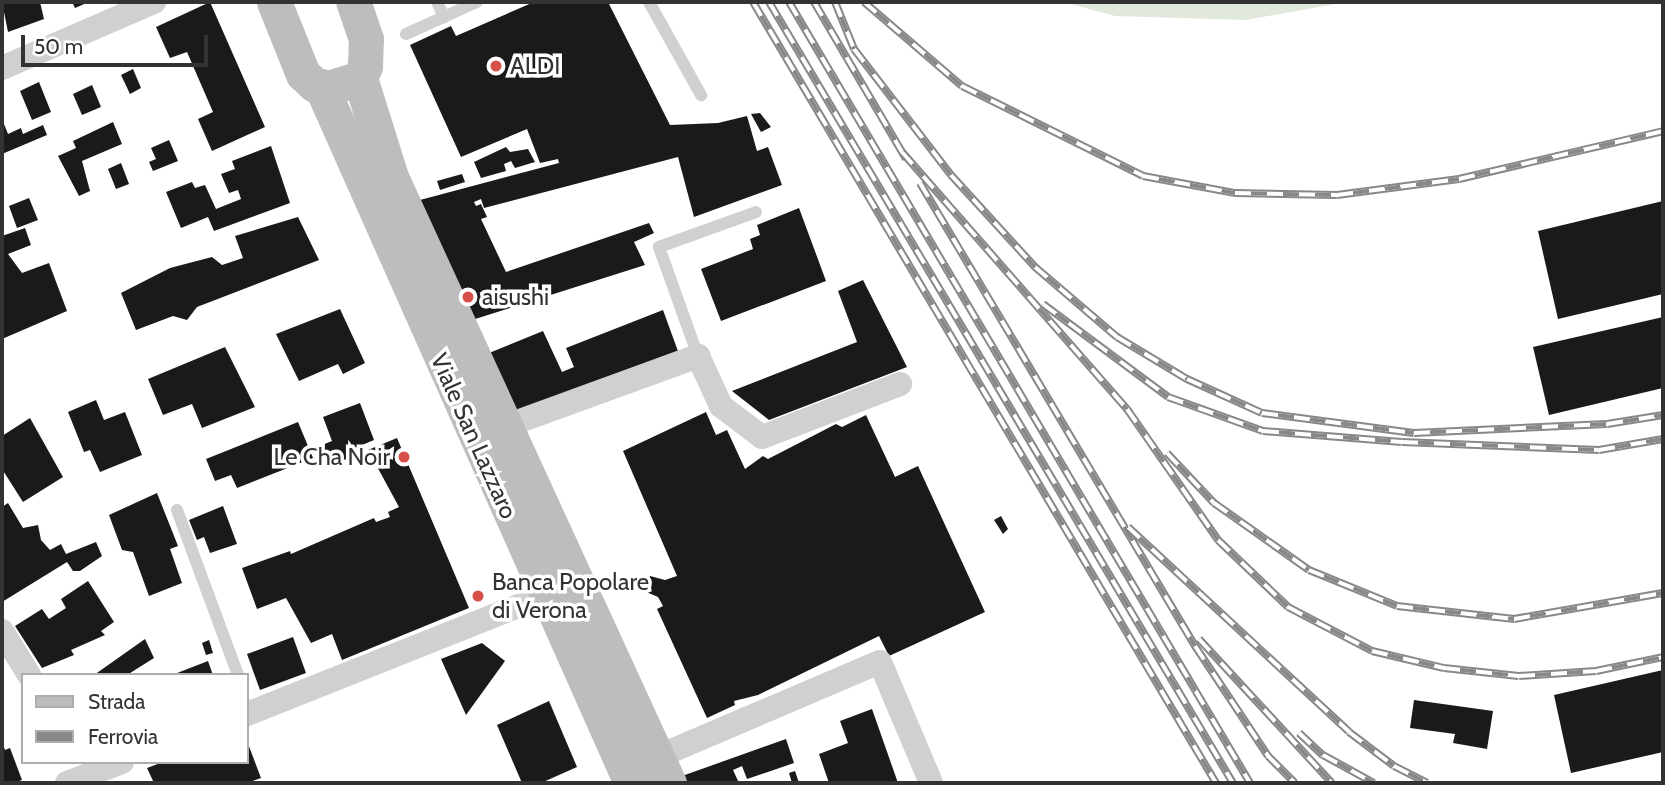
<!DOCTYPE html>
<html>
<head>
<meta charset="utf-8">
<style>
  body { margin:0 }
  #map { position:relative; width:1665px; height:785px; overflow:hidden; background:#fff; font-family:Cabin,sans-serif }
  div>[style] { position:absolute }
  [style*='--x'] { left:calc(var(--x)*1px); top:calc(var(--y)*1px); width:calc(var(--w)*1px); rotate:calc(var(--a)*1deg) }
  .green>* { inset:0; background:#e1e9dd }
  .building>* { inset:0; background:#1a1a1a }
  .lane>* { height:12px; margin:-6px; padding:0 6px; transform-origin:6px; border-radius:6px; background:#d0d0d0 }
  .street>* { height:24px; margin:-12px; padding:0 12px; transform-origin:12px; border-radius:12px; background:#d0d0d0 }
  .secondary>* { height:35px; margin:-17.5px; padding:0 17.5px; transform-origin:17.5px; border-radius:17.5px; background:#bdbdbd }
  .rail>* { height:8px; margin-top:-4px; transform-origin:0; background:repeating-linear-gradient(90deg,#fff 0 16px,#888 0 32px); box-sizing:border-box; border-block:2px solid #888 }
  .dots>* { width:19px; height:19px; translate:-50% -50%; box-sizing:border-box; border:4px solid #fff; border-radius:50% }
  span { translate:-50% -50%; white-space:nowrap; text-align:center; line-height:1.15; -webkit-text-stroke:7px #fff; paint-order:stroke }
  .poi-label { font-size:24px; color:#333 }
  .left { translate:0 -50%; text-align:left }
  .right { translate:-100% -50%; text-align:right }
  .street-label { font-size:24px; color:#333 }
  .frame { position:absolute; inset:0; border:4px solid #333; pointer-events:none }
  .legend { position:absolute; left:21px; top:673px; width:228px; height:91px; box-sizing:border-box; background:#fff; border:2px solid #adadad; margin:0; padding:9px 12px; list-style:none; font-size:21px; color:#333 }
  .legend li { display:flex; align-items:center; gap:14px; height:35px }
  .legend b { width:35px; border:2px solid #adadad }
  .scale { position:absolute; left:21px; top:35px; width:187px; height:32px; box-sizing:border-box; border:4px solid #333; border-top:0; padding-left:9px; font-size:21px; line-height:24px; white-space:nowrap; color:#333; -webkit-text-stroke:5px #fff; paint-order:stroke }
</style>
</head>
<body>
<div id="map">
  <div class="green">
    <div style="clip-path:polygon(1063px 2px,1347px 2px,1246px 20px,1115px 16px)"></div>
  </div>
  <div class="building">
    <div style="clip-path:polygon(2px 2px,40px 2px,44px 19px,8px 32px)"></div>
    <div style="clip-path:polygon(72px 2px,89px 2px,75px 8px)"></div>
    <div style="clip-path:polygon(210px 2px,265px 127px,212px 151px,198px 119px,213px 112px,187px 52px,170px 58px,156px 27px)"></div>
    <div style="clip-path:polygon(534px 2px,608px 2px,670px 125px,718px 123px,747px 116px,757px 151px,768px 147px,782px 185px,694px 217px,678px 157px,484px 208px,481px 199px,474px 202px,476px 206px,481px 204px,487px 217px,481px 219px,506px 272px,649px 223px,654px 233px,634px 242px,645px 265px,472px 320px,420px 200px,559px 163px,558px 159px,540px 163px,527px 129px,461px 157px,410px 45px,451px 26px,456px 36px)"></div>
    <div style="clip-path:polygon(133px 69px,141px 88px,130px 94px,121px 75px)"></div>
    <div style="clip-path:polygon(39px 82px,51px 112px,32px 120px,20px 91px)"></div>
    <div style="clip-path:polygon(92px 85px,101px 107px,82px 115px,73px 94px)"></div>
    <div style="clip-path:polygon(760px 113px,771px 127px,761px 132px,751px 114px)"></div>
    <div style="clip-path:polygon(2px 119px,8px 134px,21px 128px,23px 134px,43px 125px,47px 135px,2px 154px)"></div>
    <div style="clip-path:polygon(113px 122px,122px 144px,82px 161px,90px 191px,79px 196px,58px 156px,76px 148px,73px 141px)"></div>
    <div style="clip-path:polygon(169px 140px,178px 161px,153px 171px,149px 162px,156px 159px,151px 148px)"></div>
    <div style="clip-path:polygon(271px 146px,290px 203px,214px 231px,208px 217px,181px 228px,166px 192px,192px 182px,195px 188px,205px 185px,216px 209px,241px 199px,238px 190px,229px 193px,221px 174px,235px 169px,232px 161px)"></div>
    <div style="clip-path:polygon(506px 147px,510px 152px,528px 149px,535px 162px,515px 168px,511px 161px,504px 164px,506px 171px,481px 178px,474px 162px)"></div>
    <div style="clip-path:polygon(121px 163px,129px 184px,116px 189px,108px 169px)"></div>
    <div style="clip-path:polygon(462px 174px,465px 182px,440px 190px,437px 181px)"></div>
    <div style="clip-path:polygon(29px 198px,38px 220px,17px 228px,9px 206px)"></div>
    <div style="clip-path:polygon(1663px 201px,1663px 294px,1558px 319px,1538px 231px)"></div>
    <div style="clip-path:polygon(799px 208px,826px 281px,721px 321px,701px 269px,753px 249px,750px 239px,760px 235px,757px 225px)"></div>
    <div style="clip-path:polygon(298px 217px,319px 260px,197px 307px,187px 320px,173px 316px,136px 330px,121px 293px,170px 268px,212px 257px,222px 265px,243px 258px,235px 236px)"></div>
    <div style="clip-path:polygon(25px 228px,31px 245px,8px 254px,22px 273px,49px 263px,67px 311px,2px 339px,2px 236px)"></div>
    <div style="clip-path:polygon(863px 280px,907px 367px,769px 420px,732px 391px,857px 342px,838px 291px)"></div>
    <div style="clip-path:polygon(340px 309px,365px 363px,343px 374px,338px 364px,299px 381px,276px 334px)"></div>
    <div style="clip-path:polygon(663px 310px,679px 354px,517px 413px,489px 353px,543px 331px,562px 372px,574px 367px,566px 348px)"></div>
    <div style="clip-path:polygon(1663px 317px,1663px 388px,1549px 415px,1533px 347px)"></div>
    <div style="clip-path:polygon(225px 347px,255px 407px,202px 428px,192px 404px,163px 415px,148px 379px)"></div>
    <div style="clip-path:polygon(96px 400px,104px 420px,125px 412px,142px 455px,100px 472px,90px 450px,84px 452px,68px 412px)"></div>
    <div style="clip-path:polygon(360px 403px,374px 440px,355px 448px,358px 454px,331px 466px,322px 445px,332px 441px,323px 417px)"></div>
    <div style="clip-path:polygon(706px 412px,716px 435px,727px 430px,745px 469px,763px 456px,768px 459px,836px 424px,842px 427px,866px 415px,895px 477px,918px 466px,985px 612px,889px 656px,879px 636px,758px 695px,734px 701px,735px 705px,707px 718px,657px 609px,663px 606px,658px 597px,644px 591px,650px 576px,665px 580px,677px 576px,623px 451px)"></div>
    <div style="clip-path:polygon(30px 418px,63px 477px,23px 502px,2px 469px,2px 436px)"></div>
    <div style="clip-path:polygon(298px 422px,313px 458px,237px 488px,231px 475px,215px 481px,206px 459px)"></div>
    <div style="clip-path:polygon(397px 438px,469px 608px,342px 660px,332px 634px,311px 643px,286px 598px,257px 609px,242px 568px,290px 551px,291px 554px,374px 518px,376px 522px,390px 517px,388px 512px,399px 507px,368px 450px)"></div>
    <div style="clip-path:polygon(157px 493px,178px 546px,170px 549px,182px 583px,149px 596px,133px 552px,122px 550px,109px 515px)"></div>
    <div style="clip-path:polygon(8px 503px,23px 528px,38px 525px,41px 540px,50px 550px,61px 544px,66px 554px,96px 542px,102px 556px,80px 571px,73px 571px,67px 562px,2px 602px,2px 507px)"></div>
    <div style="clip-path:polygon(223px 506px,237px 544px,210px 553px,204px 537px,197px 540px,189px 520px)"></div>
    <div style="clip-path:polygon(1001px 516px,1008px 529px,1003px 534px,994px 520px)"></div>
    <div style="clip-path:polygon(88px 581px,114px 622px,101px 631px,105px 635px,71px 650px,74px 655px,42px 668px,15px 626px,42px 609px,49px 619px,66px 608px,61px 599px)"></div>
    <div style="clip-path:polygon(293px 637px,306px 673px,260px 690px,247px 654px)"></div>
    <div style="clip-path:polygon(145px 639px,154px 658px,127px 675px,94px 675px)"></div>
    <div style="clip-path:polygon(209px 640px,213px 653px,206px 655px,202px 643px)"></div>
    <div style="clip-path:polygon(482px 643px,505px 661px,466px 715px,441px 659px)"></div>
    <div style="clip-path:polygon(208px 661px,213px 675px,172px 675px)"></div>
    <div style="clip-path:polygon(1663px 670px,1663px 752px,1571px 773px,1554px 695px)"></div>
    <div style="clip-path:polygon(1414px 700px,1493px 711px,1487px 749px,1453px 743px,1455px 734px,1410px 728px)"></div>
    <div style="clip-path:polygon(549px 701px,577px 767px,541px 783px,522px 783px,497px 725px)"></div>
    <div style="clip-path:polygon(872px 709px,898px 783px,829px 783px,819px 754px,848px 743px,840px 721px)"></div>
    <div style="clip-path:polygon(786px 739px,794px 763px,747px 779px,742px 766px,733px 770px,739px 783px,685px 783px,682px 776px)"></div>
    <div style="clip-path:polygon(2px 741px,5px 750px,10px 748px,22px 780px,13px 783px,2px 783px)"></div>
    <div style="clip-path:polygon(247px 741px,261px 778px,247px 783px,154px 783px,147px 768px,163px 762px,247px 762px)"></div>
    <div style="clip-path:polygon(795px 771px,799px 783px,792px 783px,789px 773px)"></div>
  </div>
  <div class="lane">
    <div style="--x:437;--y:2;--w:17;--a:65"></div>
    <div style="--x:649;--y:2;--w:107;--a:60.8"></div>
    <div style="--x:406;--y:34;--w:78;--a:-24.3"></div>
    <div style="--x:698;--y:356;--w:116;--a:-109.7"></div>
    <div style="--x:659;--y:247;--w:103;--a:-19.8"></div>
    <div style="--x:177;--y:510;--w:176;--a:69.7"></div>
  </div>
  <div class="street">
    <div style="--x:2;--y:68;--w:166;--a:-23.5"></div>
    <div style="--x:503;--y:427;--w:208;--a:-20"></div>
    <div style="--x:698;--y:356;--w:55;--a:65.3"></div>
    <div style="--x:721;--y:406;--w:51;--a:37.1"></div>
    <div style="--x:762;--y:437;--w:148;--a:-21"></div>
    <div style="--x:2;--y:631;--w:52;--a:58.5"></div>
    <div style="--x:247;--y:714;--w:322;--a:-21.7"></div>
    <div style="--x:657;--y:757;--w:242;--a:-23.1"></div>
    <div style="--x:880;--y:662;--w:131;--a:67.1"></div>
    <div style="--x:67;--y:783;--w:59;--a:-20.9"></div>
  </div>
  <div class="secondary">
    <div style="--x:274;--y:2;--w:78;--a:68.1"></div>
    <div style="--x:303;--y:74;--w:16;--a:43"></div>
    <div style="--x:315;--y:85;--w:13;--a:13"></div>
    <div style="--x:328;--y:88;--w:34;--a:-17"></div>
    <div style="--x:360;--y:78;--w:13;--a:-67"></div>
    <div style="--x:365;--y:66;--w:27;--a:-88"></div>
    <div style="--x:366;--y:39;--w:39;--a:-109"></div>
    <div style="--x:360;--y:78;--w:104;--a:72.6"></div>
    <div style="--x:391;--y:177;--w:667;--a:65.36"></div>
    <div style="--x:321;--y:86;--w:763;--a:66.02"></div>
  </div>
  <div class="rail">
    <div style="--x:753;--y:2;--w:908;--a:59.34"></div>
    <div style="--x:769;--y:2;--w:908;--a:59.29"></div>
    <div style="--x:789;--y:2;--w:907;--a:59.45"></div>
    <div style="--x:814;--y:2;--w:182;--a:59.6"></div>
    <div style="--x:835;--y:2;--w:51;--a:68"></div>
    <div style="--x:854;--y:49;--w:159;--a:52.4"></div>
    <div style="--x:951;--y:175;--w:125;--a:47.6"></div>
    <div style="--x:1035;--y:267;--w:108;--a:40.5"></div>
    <div style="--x:1117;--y:337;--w:82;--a:31"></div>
    <div style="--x:1187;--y:379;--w:82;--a:24.4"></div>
    <div style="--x:1262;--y:413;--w:153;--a:7.5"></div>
    <div style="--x:1414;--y:433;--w:193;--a:-2.7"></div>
    <div style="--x:1607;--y:424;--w:57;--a:-9.1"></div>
    <div style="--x:864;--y:2;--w:129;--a:40.6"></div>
    <div style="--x:962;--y:86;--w:202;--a:26.4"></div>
    <div style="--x:1143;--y:176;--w:94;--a:10.5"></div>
    <div style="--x:1235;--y:193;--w:102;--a:1.1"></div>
    <div style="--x:1337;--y:195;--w:123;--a:-7.5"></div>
    <div style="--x:1459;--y:179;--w:210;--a:-13.2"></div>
    <div style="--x:902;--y:152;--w:342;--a:48.8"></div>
    <div style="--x:1127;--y:409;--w:160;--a:55.2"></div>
    <div style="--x:1218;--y:540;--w:97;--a:43.7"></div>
    <div style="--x:1288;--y:607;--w:95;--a:27.6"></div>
    <div style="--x:1372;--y:651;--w:74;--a:13.3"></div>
    <div style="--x:1444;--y:668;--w:75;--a:6.1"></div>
    <div style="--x:1519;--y:676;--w:77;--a:-3.7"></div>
    <div style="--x:1596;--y:671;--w:68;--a:-11.8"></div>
    <div style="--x:920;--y:183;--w:539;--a:59.29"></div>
    <div style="--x:1195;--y:646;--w:132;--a:56.4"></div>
    <div style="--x:1268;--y:756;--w:38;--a:45"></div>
    <div style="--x:1043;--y:304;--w:156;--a:36.6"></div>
    <div style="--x:1168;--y:397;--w:101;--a:19.7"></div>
    <div style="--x:1263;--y:431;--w:139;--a:4.5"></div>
    <div style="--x:1402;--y:442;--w:197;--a:2.3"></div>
    <div style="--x:1599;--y:450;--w:65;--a:-9.8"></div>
    <div style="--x:1167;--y:453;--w:69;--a:46.8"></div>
    <div style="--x:1214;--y:503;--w:116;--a:35.2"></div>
    <div style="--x:1309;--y:570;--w:95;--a:22.2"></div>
    <div style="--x:1397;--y:606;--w:118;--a:6.3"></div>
    <div style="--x:1514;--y:619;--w:151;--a:-9.9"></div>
    <div style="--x:1128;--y:527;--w:301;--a:42.8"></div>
    <div style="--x:1349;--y:732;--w:56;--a:37.1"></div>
    <div style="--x:1394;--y:766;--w:37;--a:27"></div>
    <div style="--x:1199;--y:639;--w:196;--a:47.3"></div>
    <div style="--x:1299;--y:733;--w:33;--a:43"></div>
    <div style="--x:1323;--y:755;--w:58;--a:28.8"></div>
  </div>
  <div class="dots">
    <div style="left:496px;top:66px;background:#d65049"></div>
    <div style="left:468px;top:297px;background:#d65049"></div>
    <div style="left:404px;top:457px;background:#d65049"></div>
    <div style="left:478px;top:596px;background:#d65049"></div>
  </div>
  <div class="poi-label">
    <span class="left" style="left:510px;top:66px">ALDI</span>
    <span class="left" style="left:482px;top:297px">aisushi</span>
    <span class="right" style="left:390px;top:457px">Le Cha Noir</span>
    <span class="left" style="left:492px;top:596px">Banca Popolare<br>di Verona</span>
  </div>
  <div class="street-label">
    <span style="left:474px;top:436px;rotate:66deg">Viale San Lazzaro</span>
  </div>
  <div class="frame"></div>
  <ul class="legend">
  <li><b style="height:9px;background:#bdbdbd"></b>Strada</li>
  <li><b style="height:9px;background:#888"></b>Ferrovia</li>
  </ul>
  <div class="scale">50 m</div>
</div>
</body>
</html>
